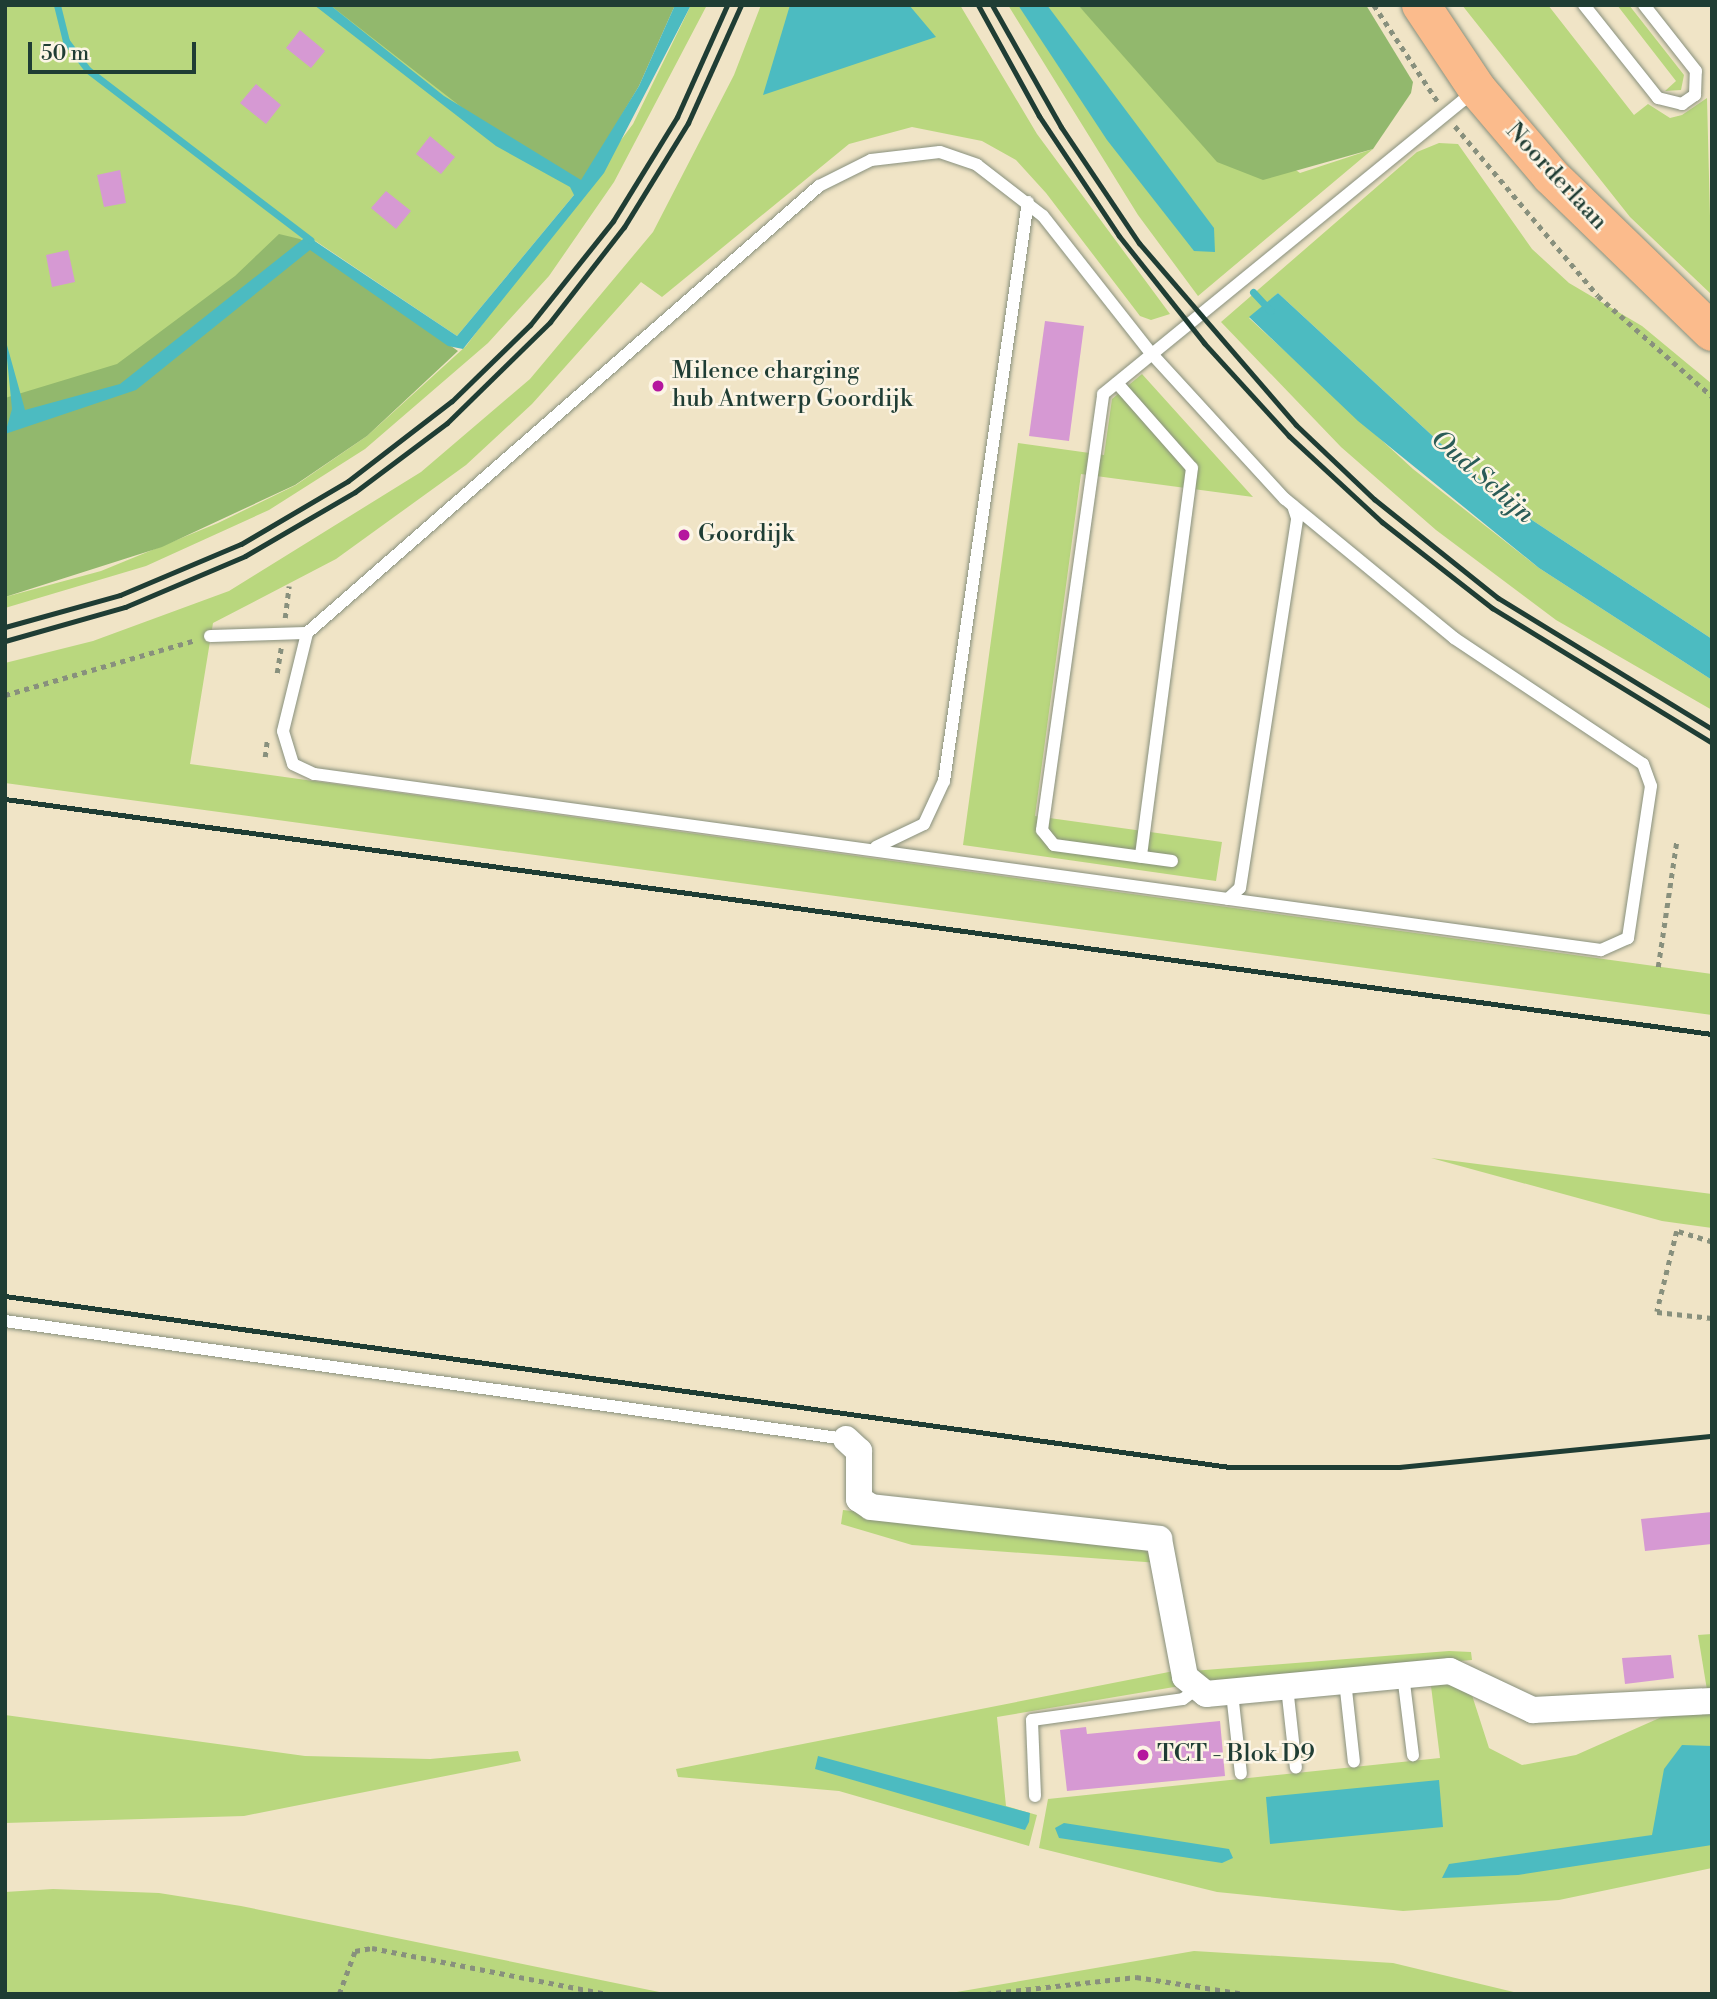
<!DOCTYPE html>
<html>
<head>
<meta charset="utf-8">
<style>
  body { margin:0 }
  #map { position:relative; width:1717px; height:1999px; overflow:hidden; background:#f0e4c6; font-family:"Libre Bodoni",serif }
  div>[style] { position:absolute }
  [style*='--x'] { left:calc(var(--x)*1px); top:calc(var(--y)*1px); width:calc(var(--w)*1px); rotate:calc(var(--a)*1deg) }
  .green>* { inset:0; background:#b9d77e }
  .forest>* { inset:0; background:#92b86d }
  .water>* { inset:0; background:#4cbbc1 }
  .stream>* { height:7px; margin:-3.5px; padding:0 3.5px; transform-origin:3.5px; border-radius:3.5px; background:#4cbbc1 }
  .building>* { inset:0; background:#d699d3 }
  .path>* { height:4.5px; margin-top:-2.25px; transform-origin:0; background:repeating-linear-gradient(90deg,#88907d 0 5px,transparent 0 10px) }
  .roads { filter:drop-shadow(0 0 2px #88907d) drop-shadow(0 0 2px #88907d) }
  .lane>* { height:12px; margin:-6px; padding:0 6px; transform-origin:6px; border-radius:6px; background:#fff }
  .street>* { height:26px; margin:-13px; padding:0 13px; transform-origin:13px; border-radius:13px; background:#fff }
  .primary>* { height:38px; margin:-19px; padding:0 19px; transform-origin:19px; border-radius:19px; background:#fbbb8c }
  .rail>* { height:5px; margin:-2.5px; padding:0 2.5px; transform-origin:2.5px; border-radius:2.5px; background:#1f3d34 }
  .dots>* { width:19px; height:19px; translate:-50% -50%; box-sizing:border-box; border:4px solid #fcf5e5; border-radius:50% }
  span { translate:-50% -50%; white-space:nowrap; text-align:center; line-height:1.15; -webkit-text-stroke:5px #fcf5e5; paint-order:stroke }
  .street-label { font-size:24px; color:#1f3d34 }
  .poi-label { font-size:24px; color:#1f3d34 }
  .left { translate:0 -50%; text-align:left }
  .water-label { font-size:26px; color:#2a5c57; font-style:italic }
  .frame { position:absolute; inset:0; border:7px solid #1f3d34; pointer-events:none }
  .scale { position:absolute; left:28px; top:42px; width:168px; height:32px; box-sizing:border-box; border:4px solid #1f3d34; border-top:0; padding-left:9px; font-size:21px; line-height:24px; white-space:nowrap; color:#1f3d34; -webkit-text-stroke:5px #fcf5e5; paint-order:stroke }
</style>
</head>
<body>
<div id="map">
  <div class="green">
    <div style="clip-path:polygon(5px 5px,675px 5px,574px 195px,457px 336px,311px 238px,448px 346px,5px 584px)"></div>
    <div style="clip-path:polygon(691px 5px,707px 5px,614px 182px,549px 276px,488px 343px,365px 449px,269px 510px,146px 566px,5px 608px,5px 597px,101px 571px,218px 523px,296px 485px,367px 436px,466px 346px,633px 124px)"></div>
    <div style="clip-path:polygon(761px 5px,960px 5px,1037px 134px,1170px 314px,1151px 320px,1140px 316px,1046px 193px,1016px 160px,982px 141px,912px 127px,849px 144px,662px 297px,641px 282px,532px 404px,466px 465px,336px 559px,213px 623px,190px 764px,1712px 974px,1712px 1015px,5px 783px,5px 663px,93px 641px,229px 591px,421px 472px,530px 379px,653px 232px,734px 75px)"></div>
    <div style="clip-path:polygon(1008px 5px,1078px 5px,1118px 46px,1300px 173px,1373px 149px,1198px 296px,1138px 215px)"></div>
    <div style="clip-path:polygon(1462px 5px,1548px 5px,1634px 115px,1648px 104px,1670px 118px,1682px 115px,1707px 98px,1712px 295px,1630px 217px)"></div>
    <div style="clip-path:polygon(1617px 5px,1629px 5px,1684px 75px,1681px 90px,1665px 91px,1676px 81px)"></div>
    <div style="clip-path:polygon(1439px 143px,1458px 144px,1532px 249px,1569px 283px,1642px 326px,1712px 384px,1712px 639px,1503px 501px,1278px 293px,1249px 318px,1413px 469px,1539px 568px,1712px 680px,1712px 710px,1556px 620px,1436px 530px,1341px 447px,1221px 322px,1417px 152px)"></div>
    <div style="clip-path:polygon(1142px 374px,1253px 497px,1081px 474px,1035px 816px,1222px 842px,1216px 881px,963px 845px,1018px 443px,1104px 455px,1112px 399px)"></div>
    <div style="clip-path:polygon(1431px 1158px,1712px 1194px,1712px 1228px,1662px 1221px)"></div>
    <div style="clip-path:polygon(843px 1510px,1137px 1543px,1159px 1563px,912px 1545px,841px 1524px)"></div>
    <div style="clip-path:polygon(1712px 1634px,1712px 1690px,1707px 1690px,1698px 1635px)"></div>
    <div style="clip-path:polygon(1449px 1651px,1471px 1652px,1472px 1660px,1210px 1682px,1192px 1671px)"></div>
    <div style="clip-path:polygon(1174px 1671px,1180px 1686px,997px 1717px,1006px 1806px,1037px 1815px,1029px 1846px,839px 1791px,678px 1777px,676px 1769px)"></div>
    <div style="clip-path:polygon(1430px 1678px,1470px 1689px,1489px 1748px,1522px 1765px,1576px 1755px,1664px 1716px,1712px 1710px,1712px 1868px,1559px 1900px,1403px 1911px,1217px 1892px,1039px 1848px,1048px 1799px,1440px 1758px)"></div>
    <div style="clip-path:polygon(5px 1715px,305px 1756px,430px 1759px,518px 1751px,521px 1761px,244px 1816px,5px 1823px)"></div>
    <div style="clip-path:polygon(53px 1889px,159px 1893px,241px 1906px,669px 1994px,5px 1994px,5px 1892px)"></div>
    <div style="clip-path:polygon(1194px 1951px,1393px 1963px,1522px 1994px,945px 1994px)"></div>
  </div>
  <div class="forest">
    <div style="clip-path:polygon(330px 5px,675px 5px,639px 86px,579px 187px,505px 141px)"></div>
    <div style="clip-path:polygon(1078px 5px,1366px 5px,1413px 82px,1411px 93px,1373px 149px,1263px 180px,1217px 162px)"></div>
    <div style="clip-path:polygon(279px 234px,300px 239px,458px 351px,367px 436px,295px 485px,162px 547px,5px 597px,5px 398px,117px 364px,235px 276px)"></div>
  </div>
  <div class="water">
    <div style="clip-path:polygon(314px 5px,330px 5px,444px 96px,581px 180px,639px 86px,675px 5px,691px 5px,604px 173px,463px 349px,448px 346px,310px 250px,136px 390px,5px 434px,12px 409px,5px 338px,25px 410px,120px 384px,307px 236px,457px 336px,574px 195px,570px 187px,496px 146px)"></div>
    <div style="clip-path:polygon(790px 5px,909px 5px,936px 37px,763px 95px)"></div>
    <div style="clip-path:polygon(1018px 5px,1047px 5px,1214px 228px,1215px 252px,1194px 251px,1107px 140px)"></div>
    <div style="clip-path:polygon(1278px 293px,1503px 501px,1712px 639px,1712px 680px,1539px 568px,1358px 421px,1249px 317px)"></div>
    <div style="clip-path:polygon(1682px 1745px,1712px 1746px,1712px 1845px,1518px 1875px,1442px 1878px,1449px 1864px,1652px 1835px,1664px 1769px)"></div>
    <div style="clip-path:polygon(818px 1756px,1030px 1813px,1029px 1822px,1025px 1830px,815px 1769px)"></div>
    <div style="clip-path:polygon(1439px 1780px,1443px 1827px,1270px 1844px,1266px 1797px)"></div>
    <div style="clip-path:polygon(1064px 1823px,1229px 1849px,1233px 1858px,1222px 1863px,1059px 1838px,1055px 1828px)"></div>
  </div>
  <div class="stream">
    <div style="--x:57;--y:5;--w:37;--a:76"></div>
    <div style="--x:66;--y:41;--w:36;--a:53"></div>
    <div style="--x:88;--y:70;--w:280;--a:37.4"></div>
    <div style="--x:1253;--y:292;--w:26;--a:47"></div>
  </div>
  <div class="building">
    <div style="clip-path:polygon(300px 30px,325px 51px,311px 68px,286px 48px)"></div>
    <div style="clip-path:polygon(256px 84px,281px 105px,266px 124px,240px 103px)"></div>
    <div style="clip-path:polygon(430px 136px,455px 157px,441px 174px,416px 154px)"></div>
    <div style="clip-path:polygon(120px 170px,126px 203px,104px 207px,97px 175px)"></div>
    <div style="clip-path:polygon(386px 191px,411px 211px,396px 229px,371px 208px)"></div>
    <div style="clip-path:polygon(68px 250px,75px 282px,52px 287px,46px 255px)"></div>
    <div style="clip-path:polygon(1045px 321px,1084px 326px,1069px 441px,1029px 436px)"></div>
    <div style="clip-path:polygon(1712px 1512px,1712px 1544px,1645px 1551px,1641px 1519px)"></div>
    <div style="clip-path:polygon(1671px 1655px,1674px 1678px,1625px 1684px,1622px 1658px)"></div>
    <div style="clip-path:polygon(1220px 1721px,1225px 1776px,1067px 1791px,1060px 1730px,1086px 1727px,1087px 1734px)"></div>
  </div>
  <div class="path">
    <div style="--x:1374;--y:5;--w:116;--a:56.6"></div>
    <div style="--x:1455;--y:126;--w:222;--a:49.9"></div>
    <div style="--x:1598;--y:296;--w:152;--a:41.3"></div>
    <div style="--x:285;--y:618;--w:32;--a:-83"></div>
    <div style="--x:277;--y:673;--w:26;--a:-81"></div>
    <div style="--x:5;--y:695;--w:199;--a:-16.1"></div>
    <div style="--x:265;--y:757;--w:16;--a:-83"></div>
    <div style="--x:1658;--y:967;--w:129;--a:-81.6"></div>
    <div style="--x:1712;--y:1242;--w:37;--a:-163"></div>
    <div style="--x:1677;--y:1231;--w:83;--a:103.9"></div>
    <div style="--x:1657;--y:1312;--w:55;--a:6.2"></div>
    <div style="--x:339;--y:1994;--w:46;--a:-69.6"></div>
    <div style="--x:355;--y:1951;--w:17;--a:-10"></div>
    <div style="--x:372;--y:1948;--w:238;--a:11.1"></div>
    <div style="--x:986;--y:1994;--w:151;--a:-6.5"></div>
    <div style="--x:1136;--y:1977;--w:110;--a:8.9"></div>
  </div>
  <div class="roads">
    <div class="lane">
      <div style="--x:1584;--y:5;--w:119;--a:51.5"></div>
      <div style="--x:1658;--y:98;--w:25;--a:14"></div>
      <div style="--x:1682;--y:104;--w:16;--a:-35"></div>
      <div style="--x:1695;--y:95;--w:24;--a:-88"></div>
      <div style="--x:1696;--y:71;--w:84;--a:-128.2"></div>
      <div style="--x:940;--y:152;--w:39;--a:19"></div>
      <div style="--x:977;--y:165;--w:83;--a:37.7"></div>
      <div style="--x:1043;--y:216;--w:174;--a:51.8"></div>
      <div style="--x:1151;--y:353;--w:198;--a:47.5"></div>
      <div style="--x:1285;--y:499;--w:219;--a:39.4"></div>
      <div style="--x:1454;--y:638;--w:227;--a:33.7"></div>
      <div style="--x:1643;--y:764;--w:23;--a:70"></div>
      <div style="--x:1651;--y:786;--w:154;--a:98.6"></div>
      <div style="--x:1628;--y:938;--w:30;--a:156"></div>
      <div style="--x:1601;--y:950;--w:1299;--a:-172.21"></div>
      <div style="--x:314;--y:774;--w:23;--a:-155"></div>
      <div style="--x:293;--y:764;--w:34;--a:-107"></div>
      <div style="--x:283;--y:731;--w:101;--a:-76.2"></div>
      <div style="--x:307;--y:633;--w:680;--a:-41.12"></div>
      <div style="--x:819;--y:186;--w:58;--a:-26.6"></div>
      <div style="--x:871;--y:160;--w:69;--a:-6.6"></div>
      <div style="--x:1117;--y:383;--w:113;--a:48.6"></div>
      <div style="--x:1192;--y:468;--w:392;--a:97.5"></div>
      <div style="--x:210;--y:636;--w:97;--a:-1.8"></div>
      <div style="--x:876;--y:847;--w:53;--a:-25.6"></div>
      <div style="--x:924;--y:824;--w:47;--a:-65.1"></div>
      <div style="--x:944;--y:781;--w:585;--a:-81.75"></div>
      <div style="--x:1172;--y:861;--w:119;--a:-172.3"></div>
      <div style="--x:1054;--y:845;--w:19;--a:-129"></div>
      <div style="--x:1042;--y:830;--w:440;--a:-82"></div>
      <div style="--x:1103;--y:394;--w:479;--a:-39.2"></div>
      <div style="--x:1228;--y:899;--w:16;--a:-43"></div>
      <div style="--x:1240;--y:888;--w:374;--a:-81.2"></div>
      <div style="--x:1297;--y:518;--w:13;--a:-108"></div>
      <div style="--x:5;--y:1321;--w:849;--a:7.99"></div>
      <div style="--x:1403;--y:1675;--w:81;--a:82.9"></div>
      <div style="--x:1345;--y:1681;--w:81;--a:83.7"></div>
      <div style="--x:1287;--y:1687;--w:81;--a:83.7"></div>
      <div style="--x:1232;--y:1693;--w:81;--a:83.7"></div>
      <div style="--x:1035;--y:1796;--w:76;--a:-92.3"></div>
      <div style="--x:1032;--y:1720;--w:152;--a:-7.9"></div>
      <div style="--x:1183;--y:1699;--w:15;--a:-37"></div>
    </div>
    <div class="street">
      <div style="--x:846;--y:1439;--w:18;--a:43"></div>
      <div style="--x:859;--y:1451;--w:48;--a:90"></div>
      <div style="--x:859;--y:1499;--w:14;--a:34"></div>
      <div style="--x:871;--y:1507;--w:290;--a:6.3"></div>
      <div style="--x:1159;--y:1539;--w:140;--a:79.3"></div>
      <div style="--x:1185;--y:1677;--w:27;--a:39"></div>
      <div style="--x:1206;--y:1694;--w:245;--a:-5.4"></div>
      <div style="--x:1450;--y:1671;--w:92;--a:25.2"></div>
      <div style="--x:1533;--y:1710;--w:179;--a:-2.9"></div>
    </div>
    <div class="primary">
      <div style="--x:1421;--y:5;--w:101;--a:56.3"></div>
      <div style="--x:1477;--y:89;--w:114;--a:49.6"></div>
      <div style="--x:1551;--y:176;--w:224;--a:44.1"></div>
    </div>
  </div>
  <div class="rail">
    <div style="--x:978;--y:5;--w:127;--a:61.2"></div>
    <div style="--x:1039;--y:116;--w:144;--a:56.3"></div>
    <div style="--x:1119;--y:236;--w:137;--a:51.5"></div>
    <div style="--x:1204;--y:343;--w:126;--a:47.6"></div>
    <div style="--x:1289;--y:436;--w:127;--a:42.8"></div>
    <div style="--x:1382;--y:522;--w:140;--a:38"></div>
    <div style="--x:1492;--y:608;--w:258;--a:31.5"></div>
    <div style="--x:992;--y:5;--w:140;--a:60.5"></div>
    <div style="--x:1061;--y:127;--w:140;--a:56.1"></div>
    <div style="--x:1139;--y:243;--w:240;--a:49.2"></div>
    <div style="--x:1296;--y:425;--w:108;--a:43.5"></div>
    <div style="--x:1374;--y:499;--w:159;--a:38.6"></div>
    <div style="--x:1498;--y:598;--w:251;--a:31.5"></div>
    <div style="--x:5;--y:627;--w:119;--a:-15.5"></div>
    <div style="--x:120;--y:595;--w:131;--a:-22.9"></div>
    <div style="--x:241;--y:544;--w:124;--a:-30.5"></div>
    <div style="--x:348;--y:481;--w:131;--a:-37.6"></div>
    <div style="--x:452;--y:401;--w:109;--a:-44.3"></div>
    <div style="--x:530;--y:325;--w:133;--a:-51.4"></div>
    <div style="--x:613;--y:221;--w:122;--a:-58.4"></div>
    <div style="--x:677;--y:117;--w:123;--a:-65.9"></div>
    <div style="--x:5;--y:641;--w:125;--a:-15.8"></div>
    <div style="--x:125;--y:607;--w:130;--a:-23"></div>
    <div style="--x:245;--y:556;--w:127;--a:-30.2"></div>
    <div style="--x:355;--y:492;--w:115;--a:-36.9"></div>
    <div style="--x:447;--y:423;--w:144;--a:-44.4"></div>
    <div style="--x:550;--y:322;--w:120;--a:-52.1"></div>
    <div style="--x:624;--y:227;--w:122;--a:-58.4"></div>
    <div style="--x:688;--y:123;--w:129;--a:-65.8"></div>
    <div style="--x:5;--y:799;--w:1723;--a:7.84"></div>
    <div style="--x:5;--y:1296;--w:1236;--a:7.95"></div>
    <div style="--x:1229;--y:1467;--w:170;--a:0"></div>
    <div style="--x:1399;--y:1467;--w:315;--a:-5.7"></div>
  </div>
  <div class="dots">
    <div style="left:658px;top:386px;background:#b5179e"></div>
    <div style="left:684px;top:535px;background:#b5179e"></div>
    <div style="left:1143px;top:1755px;background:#b5179e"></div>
  </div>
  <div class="street-label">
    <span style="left:1556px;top:177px;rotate:47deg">Noorderlaan</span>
  </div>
  <div class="poi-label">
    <span class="left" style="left:672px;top:386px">Milence charging<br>hub Antwerp Goordijk</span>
    <span class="left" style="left:698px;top:535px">Goordijk</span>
    <span class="left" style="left:1157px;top:1755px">TCT - Blok D9</span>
  </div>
  <div class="water-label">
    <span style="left:1482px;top:477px;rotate:41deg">Oud Schijn</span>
  </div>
  <div class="frame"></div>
  <div class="scale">50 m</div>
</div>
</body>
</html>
